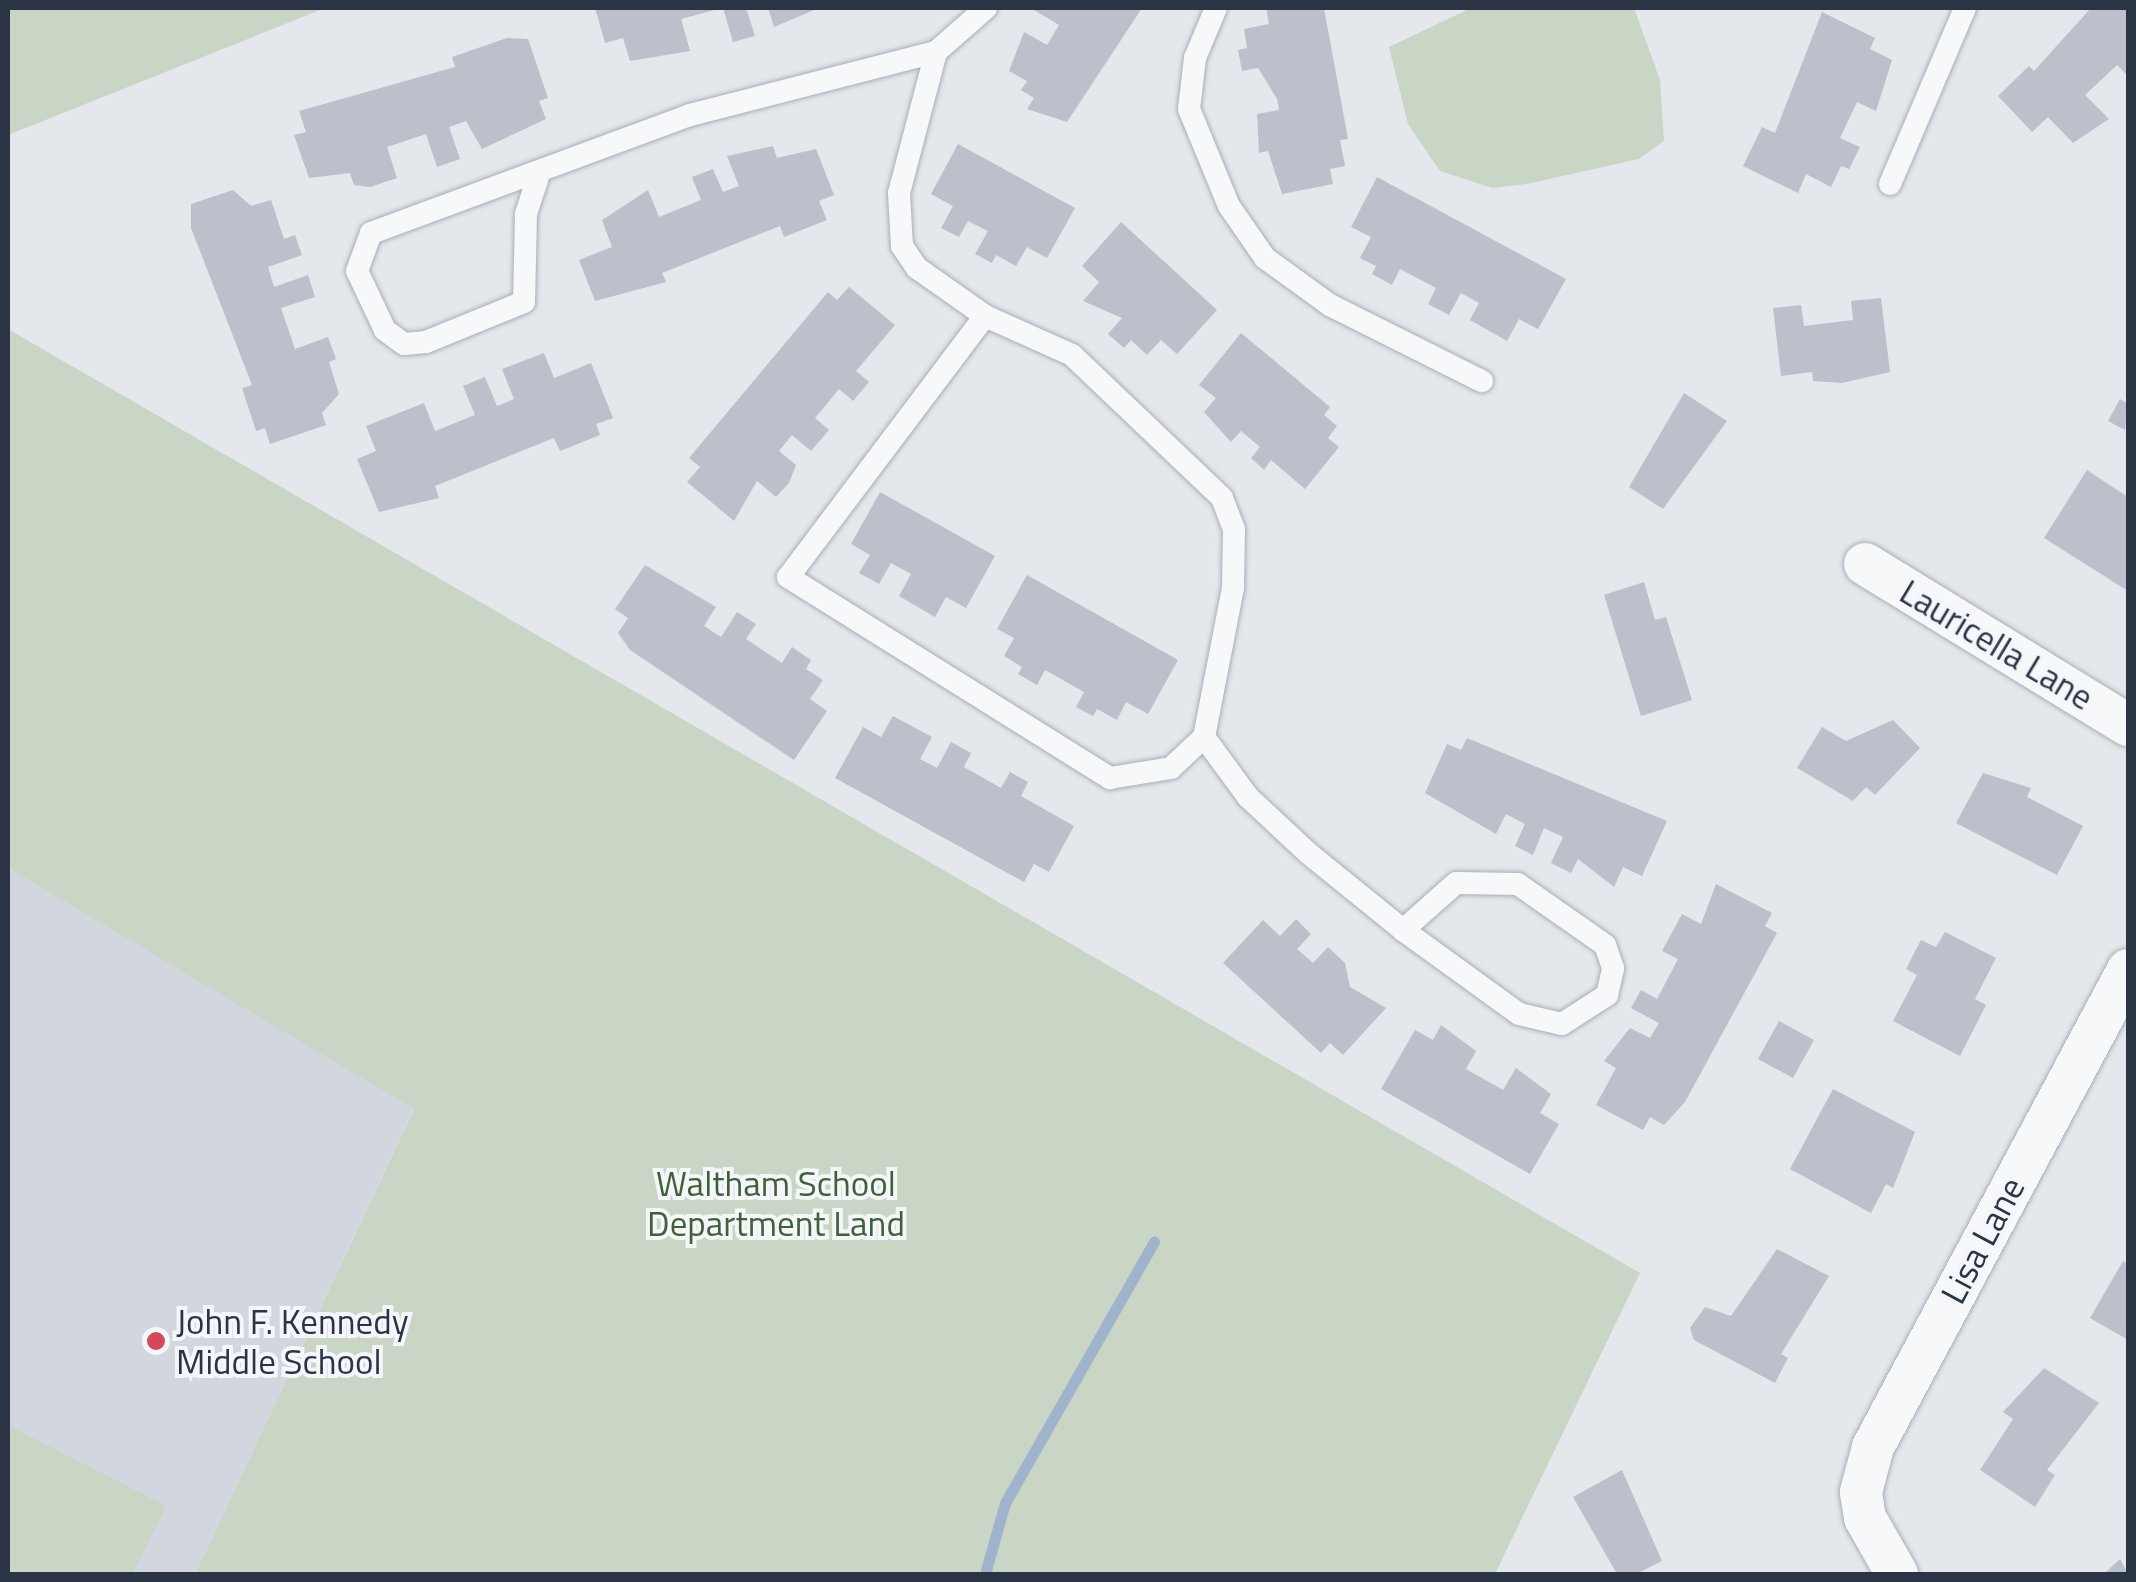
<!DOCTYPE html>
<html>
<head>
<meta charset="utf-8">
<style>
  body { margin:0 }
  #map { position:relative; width:2136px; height:1582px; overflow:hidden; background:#e4e7ec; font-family:"Titillium Web",sans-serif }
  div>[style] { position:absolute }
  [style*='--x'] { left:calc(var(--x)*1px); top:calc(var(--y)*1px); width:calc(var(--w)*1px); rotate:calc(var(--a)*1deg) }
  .built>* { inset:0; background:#d2d6de }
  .green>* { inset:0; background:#c9d6c5 }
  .stream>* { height:11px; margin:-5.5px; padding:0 5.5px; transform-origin:5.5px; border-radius:5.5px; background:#9fb4cc }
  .building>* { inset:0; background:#bbc0ca }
  .roads { filter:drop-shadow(0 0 2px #a9aeb7) drop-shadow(0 0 2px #a9aeb7) }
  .service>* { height:22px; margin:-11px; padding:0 11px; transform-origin:11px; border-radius:11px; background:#f7f8fa }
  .minor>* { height:42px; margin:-21px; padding:0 21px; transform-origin:21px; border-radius:21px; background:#f7f8fa }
  .dots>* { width:28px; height:28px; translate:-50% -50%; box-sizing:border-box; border:5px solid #f4f6f9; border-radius:50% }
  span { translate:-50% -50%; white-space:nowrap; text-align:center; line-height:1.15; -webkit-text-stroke:8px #f4f6f9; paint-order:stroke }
  .street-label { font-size:35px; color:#2b3445 }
  .park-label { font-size:35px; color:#3f6138 }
  .poi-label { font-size:35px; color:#2b3445 }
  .left { translate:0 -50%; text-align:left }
  .frame { position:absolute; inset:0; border:10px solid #2b3445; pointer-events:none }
</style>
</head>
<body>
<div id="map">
  <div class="built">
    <div style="clip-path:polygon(8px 868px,414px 1108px,195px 1574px,8px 1574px)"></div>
  </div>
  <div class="green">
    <div style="clip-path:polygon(8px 8px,325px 8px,8px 135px)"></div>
    <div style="clip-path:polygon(1471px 8px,1634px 8px,1660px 80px,1664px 141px,1639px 159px,1527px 184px,1492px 188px,1440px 171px,1408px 124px,1389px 47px)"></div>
    <div style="clip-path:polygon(8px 329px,1640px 1273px,1495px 1574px,195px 1574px,414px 1109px,8px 868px)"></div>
    <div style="clip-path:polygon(8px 1425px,166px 1506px,132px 1574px,8px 1574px)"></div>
  </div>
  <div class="stream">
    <div style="--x:985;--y:1574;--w:74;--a:-74.3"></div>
    <div style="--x:1005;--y:1503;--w:301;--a:-60.3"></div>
  </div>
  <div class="building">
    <div style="clip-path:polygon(595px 8px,718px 8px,718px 9px,681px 19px,690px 51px,630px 61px,623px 38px,605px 43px)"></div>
    <div style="clip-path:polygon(723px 8px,746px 8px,755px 36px,733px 42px)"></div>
    <div style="clip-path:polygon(768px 8px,819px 8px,774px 27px)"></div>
    <div style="clip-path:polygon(1031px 8px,1142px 8px,1067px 122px,1027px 109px,1034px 98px,1021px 90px,1027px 81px,1009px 71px,1024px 32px,1047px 45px,1059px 25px)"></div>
    <div style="clip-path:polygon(1266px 8px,1324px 8px,1348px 139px,1340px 140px,1345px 166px,1330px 169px,1333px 184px,1282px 194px,1268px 151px,1259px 153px,1257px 114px,1279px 110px,1277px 99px,1258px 68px,1242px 71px,1238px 50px,1247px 48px,1244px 29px,1269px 24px)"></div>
    <div style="clip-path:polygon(2091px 8px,2128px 8px,2128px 76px,2117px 65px,2085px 95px,2109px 119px,2073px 143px,2048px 117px,2032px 132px,1998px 96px,2029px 66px,2034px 71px)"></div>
    <div style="clip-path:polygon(1822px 12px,1875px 38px,1870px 49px,1892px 60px,1876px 111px,1857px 102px,1840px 138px,1860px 147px,1849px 169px,1841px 166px,1831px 187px,1806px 174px,1798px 193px,1743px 166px,1762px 127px,1775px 133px)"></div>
    <div style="clip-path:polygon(507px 38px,528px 39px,548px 98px,539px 101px,546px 119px,482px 149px,466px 121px,449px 127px,460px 159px,437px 167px,426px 134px,387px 147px,397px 178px,370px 187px,354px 185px,350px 173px,309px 178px,294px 135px,306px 132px,299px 111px,455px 67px,452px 57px)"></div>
    <div style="clip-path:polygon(958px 144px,1075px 208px,1047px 258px,1027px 247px,1016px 266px,996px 255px,992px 263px,975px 254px,988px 231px,968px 221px,959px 237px,941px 228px,953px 206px,931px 194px)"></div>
    <div style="clip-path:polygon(773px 146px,777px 158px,816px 149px,834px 195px,819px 201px,827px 220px,784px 237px,780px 226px,662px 273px,666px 282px,595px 301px,579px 260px,612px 247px,602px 220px,648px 190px,659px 217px,701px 200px,692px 177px,713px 169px,723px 192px,739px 186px,727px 156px)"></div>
    <div style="clip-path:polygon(1377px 177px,1566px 279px,1538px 329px,1519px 319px,1507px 341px,1470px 320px,1479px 303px,1461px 293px,1449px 315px,1428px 304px,1436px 288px,1400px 269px,1392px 285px,1372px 274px,1376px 266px,1360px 258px,1371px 237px,1351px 227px)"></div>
    <div style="clip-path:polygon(233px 190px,251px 206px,271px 200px,284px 239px,295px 235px,302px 255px,268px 267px,274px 287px,308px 275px,315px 297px,281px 308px,295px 349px,328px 337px,336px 359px,329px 362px,339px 394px,322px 413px,326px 425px,270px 444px,265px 428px,256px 431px,242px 388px,252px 385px,191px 228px,191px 204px)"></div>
    <div style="clip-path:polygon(1121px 222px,1217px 310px,1177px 354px,1161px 340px,1147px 355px,1131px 340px,1124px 348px,1108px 334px,1122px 318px,1083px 301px,1099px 282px,1082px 266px)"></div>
    <div style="clip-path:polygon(849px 287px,895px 325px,856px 371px,869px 382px,853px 401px,839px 389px,815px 418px,829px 430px,811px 451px,792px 435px,779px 451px,796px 465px,789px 483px,776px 497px,757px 481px,734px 521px,687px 482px,700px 467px,689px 458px,828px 292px,837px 300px)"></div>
    <div style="clip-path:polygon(1881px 298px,1890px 372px,1842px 383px,1813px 381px,1812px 372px,1781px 376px,1773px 308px,1801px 305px,1804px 326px,1853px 320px,1851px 301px)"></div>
    <div style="clip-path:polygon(1241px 333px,1330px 407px,1324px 415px,1337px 426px,1328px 438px,1339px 447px,1305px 489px,1271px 460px,1264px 470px,1251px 458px,1260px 447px,1241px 431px,1231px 442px,1204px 412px,1216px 398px,1199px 385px)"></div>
    <div style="clip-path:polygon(544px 353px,554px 378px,591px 363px,613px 418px,596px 424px,600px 435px,560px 451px,554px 438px,435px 486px,439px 498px,379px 512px,357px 459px,376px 451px,366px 426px,424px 403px,435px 431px,475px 415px,463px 386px,485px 377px,497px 406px,514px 399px,502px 369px)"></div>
    <div style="clip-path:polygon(1684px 393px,1727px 421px,1663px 509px,1629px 487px)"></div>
    <div style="clip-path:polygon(2120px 399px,2128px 404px,2125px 430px,2108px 421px)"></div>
    <div style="clip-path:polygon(2087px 470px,2128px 497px,2128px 591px,2044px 538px)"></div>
    <div style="clip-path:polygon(880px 492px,995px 556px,966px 608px,946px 597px,935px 617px,899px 596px,911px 574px,891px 563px,879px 584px,859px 573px,870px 555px,851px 544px)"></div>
    <div style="clip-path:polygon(645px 565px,716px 607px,704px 626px,721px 637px,737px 612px,756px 624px,746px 639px,782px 663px,792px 647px,811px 660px,806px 669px,823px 680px,810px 699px,827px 711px,794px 760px,630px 650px,618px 633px,628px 618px,615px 609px)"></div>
    <div style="clip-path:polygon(1027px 575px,1178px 660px,1148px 714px,1126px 702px,1117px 720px,1097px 709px,1093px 716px,1076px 707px,1084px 692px,1045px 670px,1037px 685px,1018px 674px,1022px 667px,1004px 656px,1014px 638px,997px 629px)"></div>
    <div style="clip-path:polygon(1644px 582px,1655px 620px,1666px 617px,1692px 700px,1641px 716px,1604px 595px)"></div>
    <div style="clip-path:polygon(893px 716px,932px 737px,920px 759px,937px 768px,951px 742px,971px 753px,964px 767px,1001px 788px,1010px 772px,1028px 782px,1021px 796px,1074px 826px,1049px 872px,1034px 864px,1024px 882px,835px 778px,863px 727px,881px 737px)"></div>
    <div style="clip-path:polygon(1893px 720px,1920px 748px,1875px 795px,1866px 787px,1853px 801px,1797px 768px,1822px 727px,1846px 741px)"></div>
    <div style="clip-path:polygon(1467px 738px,1667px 821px,1642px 876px,1623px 867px,1614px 887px,1578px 859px,1571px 873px,1551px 863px,1563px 837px,1544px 828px,1533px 855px,1515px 846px,1525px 824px,1506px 814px,1496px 834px,1425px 793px,1447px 744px,1461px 750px)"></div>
    <div style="clip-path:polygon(1983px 773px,2031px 788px,2027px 797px,2083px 826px,2057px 875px,1956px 823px)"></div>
    <div style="clip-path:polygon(1716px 884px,1772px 913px,1765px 926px,1777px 933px,1685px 1102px,1664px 1125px,1650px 1117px,1643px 1130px,1596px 1105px,1616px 1068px,1604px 1061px,1630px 1028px,1650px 1038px,1659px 1023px,1631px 1008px,1641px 990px,1657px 999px,1678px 959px,1662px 951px,1682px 914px,1701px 924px)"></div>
    <div style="clip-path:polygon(1296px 919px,1311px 934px,1297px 949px,1313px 963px,1328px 947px,1345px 963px,1350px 987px,1386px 1008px,1343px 1055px,1330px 1043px,1321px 1053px,1223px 963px,1263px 920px,1280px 936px)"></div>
    <div style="clip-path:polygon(1945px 932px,1996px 958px,1975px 999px,1986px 1005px,1960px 1056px,1893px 1021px,1917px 975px,1906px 969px,1921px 940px,1936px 947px)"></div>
    <div style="clip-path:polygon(1779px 1021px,1814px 1040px,1793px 1078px,1758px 1059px)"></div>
    <div style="clip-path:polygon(1441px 1025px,1476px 1051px,1466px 1069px,1503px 1090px,1516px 1068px,1551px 1094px,1540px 1113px,1559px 1124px,1530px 1174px,1381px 1089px,1415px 1030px,1433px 1040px)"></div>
    <div style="clip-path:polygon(1833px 1089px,1915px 1132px,1893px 1188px,1886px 1184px,1871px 1213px,1790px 1169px)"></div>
    <div style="clip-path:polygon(1777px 1249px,1829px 1276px,1781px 1354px,1788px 1358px,1775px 1383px,1694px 1340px,1690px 1328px,1705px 1307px,1731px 1316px)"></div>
    <div style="clip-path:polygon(2123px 1261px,2128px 1264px,2128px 1340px,2090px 1318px)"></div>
    <div style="clip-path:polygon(2044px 1368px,2099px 1403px,2047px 1470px,2055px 1475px,2035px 1507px,1980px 1470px,2013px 1419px,2003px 1412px)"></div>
    <div style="clip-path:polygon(1622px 1470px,1662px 1561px,1636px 1574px,1617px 1574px,1573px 1497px)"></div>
    <div style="clip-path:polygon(2120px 1559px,2128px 1574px,2104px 1574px)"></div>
  </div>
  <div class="roads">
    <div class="service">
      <div style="--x:986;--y:8;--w:67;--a:138.7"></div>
      <div style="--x:936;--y:52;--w:146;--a:104.7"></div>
      <div style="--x:899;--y:193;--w:53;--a:86.8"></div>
      <div style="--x:902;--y:246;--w:27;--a:56"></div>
      <div style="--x:917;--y:268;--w:83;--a:35.2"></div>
      <div style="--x:985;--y:316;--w:95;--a:24.1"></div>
      <div style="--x:1072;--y:355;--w:207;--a:43.6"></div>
      <div style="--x:1222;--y:498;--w:34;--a:69"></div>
      <div style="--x:1234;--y:530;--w:58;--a:91"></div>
      <div style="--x:1233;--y:588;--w:152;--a:101"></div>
      <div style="--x:1204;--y:737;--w:74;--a:53.7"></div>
      <div style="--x:1248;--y:797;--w:82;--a:43"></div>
      <div style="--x:1308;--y:853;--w:122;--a:39"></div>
      <div style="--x:1403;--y:930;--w:143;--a:35.9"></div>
      <div style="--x:1519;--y:1014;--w:44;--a:13.1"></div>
      <div style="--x:1562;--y:1024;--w:54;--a:-32.8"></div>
      <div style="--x:1607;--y:995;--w:28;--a:-77"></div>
      <div style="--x:1613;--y:968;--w:24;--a:-109"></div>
      <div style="--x:1605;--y:945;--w:106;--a:-145"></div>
      <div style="--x:1518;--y:884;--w:62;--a:-179.1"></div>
      <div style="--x:1456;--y:883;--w:71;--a:138.4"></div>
      <div style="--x:1216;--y:8;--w:54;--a:112.8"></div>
      <div style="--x:1195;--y:58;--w:51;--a:96.7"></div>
      <div style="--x:1189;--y:109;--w:105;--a:67.6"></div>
      <div style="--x:1229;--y:206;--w:63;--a:55.3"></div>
      <div style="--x:1265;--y:258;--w:80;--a:35.9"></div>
      <div style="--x:1330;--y:305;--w:170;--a:26.6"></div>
      <div style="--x:538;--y:177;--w:40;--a:108"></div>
      <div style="--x:526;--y:215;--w:87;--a:91.3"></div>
      <div style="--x:524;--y:302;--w:106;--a:157.8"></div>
      <div style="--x:426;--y:342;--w:22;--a:175"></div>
      <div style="--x:404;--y:344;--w:24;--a:-144"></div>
      <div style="--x:385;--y:330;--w:65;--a:-115.4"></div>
      <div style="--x:357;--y:271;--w:40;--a:-69.8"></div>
      <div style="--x:371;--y:233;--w:340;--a:-20.3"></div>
      <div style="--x:690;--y:115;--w:254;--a:-14.4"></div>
      <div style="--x:1890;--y:184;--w:191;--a:-66.9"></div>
      <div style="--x:985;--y:316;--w:327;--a:127"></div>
      <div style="--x:788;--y:577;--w:380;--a:32"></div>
      <div style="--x:1110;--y:778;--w:62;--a:-9.3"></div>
      <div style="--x:1171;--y:768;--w:45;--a:-43.2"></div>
    </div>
    <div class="minor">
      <div style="--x:1865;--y:564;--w:308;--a:31.5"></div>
      <div style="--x:1897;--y:1574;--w:64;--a:-119.7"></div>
      <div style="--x:1865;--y:1518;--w:26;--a:-99"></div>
      <div style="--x:1861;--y:1492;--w:47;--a:-75.1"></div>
      <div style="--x:1873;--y:1447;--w:541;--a:-61.87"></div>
    </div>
  </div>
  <div class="dots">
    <div style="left:156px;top:1341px;background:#d1495b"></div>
  </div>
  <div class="street-label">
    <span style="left:1997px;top:644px;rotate:31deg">Lauricella Lane</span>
    <span style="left:1982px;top:1240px;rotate:-62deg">Lisa Lane</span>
  </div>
  <div class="park-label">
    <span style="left:776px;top:1203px">Waltham School<br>Department Land</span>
  </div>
  <div class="poi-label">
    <span class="left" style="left:176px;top:1341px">John F. Kennedy<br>Middle School</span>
  </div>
  <div class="frame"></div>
</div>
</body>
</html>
